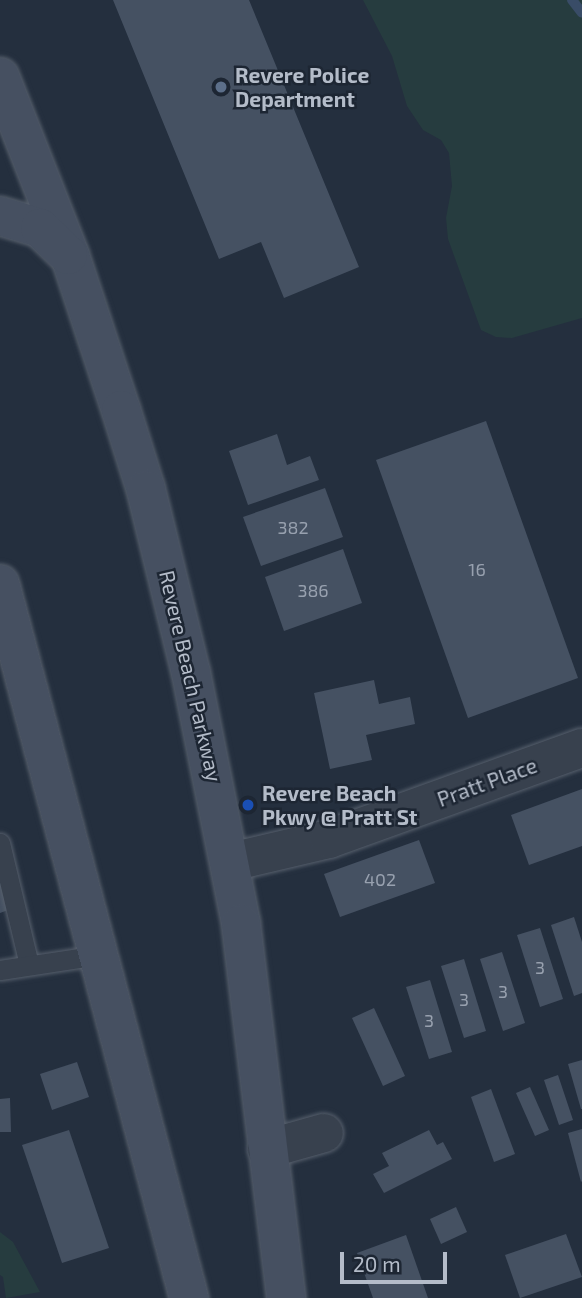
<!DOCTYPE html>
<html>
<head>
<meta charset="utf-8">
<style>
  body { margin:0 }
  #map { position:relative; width:582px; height:1298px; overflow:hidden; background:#242f3e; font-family:"Exo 2",sans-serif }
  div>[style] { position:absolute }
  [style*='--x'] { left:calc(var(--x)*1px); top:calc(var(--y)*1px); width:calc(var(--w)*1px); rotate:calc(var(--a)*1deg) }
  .green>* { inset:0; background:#263c3f }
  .stream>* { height:10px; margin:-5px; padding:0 5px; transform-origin:5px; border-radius:5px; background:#394c67 }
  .building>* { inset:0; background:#455162 }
  .roads { filter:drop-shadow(0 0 2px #565f6c) drop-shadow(0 0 2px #565f6c) }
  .lane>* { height:19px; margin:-9.5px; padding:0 9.5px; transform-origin:9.5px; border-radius:9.5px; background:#38414e }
  .street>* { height:38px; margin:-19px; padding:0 19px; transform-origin:19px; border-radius:19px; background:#38414e }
  .secondary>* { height:38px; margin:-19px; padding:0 19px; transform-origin:19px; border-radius:19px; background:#465061 }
  .dots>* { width:19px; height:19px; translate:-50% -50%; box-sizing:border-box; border:4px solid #1d2633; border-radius:50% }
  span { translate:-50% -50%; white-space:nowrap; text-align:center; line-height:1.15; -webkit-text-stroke:5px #1d2633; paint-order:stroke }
  .number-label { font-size:18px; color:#98a1af }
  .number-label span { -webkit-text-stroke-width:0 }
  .poi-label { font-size:21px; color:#b4bcc9; font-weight:700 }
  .left { translate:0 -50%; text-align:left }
  .street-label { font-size:21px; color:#b4bcc9 }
  .scale { position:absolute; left:340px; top:1252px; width:107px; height:32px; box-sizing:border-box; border:4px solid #b4bcc9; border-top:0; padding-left:9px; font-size:21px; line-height:24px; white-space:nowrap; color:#b4bcc9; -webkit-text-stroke:5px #1d2633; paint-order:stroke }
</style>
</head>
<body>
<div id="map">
  <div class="green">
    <div style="clip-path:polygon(363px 0,582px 0,582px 318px,512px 338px,496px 337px,481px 330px,448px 239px,446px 218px,452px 186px,449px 153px,441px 140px,423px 130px,407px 106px,392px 56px)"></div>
    <div style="clip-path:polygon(0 1232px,13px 1242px,40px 1292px,6px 1298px,3px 1277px,0 1275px)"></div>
  </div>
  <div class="stream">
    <div style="--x:572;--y:0;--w:16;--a:52"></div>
  </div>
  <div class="building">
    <div style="clip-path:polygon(113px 0,249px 0,359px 267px,284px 298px,261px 242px,219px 259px)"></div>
    <div style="clip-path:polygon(486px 421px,578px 678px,468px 718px,376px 460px)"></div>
    <div style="clip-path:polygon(277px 434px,287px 465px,310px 456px,319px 480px,248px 505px,229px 451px)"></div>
    <div style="clip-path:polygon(325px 488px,343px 537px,261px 566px,243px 517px)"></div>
    <div style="clip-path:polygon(343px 549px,362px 603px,284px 631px,265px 577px)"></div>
    <div style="clip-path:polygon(374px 680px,379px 704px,410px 697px,415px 724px,366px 735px,372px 760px,330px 769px,314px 693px)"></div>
    <div style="clip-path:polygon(582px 789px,582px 846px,529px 865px,511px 815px)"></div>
    <div style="clip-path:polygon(419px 840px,435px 883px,340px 917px,324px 874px)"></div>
    <div style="clip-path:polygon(0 877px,11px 909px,0 913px)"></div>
    <div style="clip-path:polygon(574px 917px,582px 942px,582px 993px,574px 996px,551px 925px)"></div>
    <div style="clip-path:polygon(540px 928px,563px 999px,540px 1007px,517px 935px)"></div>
    <div style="clip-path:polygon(502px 952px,525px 1023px,503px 1031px,480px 959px)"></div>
    <div style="clip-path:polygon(464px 959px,486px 1031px,464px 1038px,441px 966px)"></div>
    <div style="clip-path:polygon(430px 980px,452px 1052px,429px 1059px,406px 987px)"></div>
    <div style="clip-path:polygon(374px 1008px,405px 1076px,383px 1086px,352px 1018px)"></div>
    <div style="clip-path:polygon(582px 1060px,582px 1109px,581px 1109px,568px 1064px)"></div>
    <div style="clip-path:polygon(77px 1062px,89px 1097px,52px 1110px,40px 1074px)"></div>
    <div style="clip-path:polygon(558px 1075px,573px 1120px,559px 1125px,544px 1080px)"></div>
    <div style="clip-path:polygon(530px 1087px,549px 1130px,535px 1136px,516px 1093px)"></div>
    <div style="clip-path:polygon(491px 1089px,515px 1154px,494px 1162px,471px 1097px)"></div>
    <div style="clip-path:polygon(10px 1098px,11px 1132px,0 1132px,0 1099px)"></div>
    <div style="clip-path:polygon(582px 1129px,582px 1181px,581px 1182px,568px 1133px)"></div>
    <div style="clip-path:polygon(69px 1130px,109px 1248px,62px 1263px,22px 1145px)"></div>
    <div style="clip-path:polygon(429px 1130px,437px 1145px,443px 1142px,452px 1159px,384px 1193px,373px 1174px,389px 1166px,382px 1153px)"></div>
    <div style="clip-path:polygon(456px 1207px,467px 1232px,441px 1244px,430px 1219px)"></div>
    <div style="clip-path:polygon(566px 1234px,582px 1277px,520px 1298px,505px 1255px)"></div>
    <div style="clip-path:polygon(406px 1235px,428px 1298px,373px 1298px,357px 1253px)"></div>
  </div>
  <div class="roads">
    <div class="lane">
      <div style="--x:0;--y:843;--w:125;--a:76.6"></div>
      <div style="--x:0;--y:970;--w:99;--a:-8.7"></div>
    </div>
    <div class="street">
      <div style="--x:231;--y:862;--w:101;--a:-13.2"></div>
      <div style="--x:329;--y:839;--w:269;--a:-19.8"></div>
      <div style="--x:267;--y:1149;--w:59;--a:-15.7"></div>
    </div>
    <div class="secondary">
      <div style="--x:0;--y:77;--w:192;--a:68.6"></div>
      <div style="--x:70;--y:256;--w:162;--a:71.7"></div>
      <div style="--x:121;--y:410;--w:84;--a:72.6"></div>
      <div style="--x:146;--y:490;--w:188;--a:76.2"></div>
      <div style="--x:191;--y:673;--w:256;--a:78.7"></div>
      <div style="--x:241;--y:924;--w:377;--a:83.1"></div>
      <div style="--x:0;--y:216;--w:42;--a:16.7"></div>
      <div style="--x:40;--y:228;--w:39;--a:44"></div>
      <div style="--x:0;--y:584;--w:739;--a:75.17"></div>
    </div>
  </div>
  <div class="dots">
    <div style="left:221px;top:87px;background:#5c6f8a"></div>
    <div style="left:248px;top:805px;background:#1a4fb4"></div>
  </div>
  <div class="number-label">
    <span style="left:293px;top:527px">382</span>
    <span style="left:477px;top:569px">16</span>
    <span style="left:313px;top:590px">386</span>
    <span style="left:380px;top:879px">402</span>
    <span style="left:540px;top:967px">3</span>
    <span style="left:503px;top:991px">3</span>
    <span style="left:464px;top:999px">3</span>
    <span style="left:429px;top:1020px">3</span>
  </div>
  <div class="poi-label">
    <span class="left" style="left:235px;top:87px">Revere Police<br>Department</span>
    <span class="left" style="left:262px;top:805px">Revere Beach<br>Pkwy @ Pratt St</span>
  </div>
  <div class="street-label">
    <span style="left:191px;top:676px;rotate:77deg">Revere Beach Parkway</span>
    <span style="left:487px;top:782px;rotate:-20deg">Pratt Place</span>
  </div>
  <div class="scale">20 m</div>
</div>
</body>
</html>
